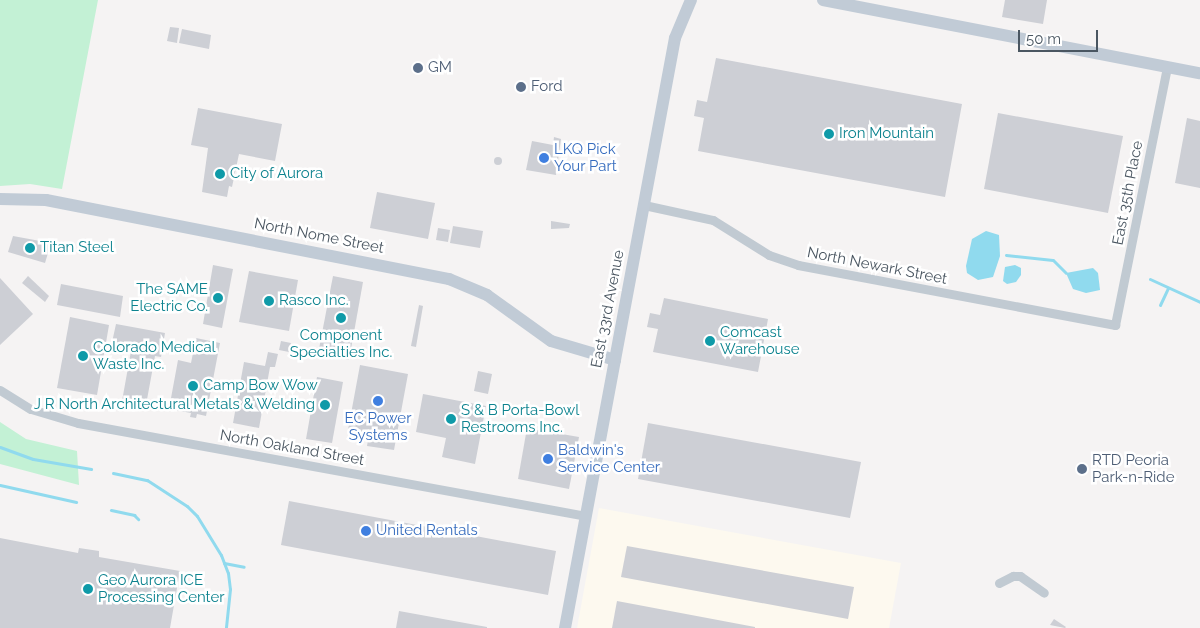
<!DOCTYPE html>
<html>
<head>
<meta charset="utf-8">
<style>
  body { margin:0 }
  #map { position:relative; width:1200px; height:628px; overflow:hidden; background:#f5f3f3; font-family:Raleway,sans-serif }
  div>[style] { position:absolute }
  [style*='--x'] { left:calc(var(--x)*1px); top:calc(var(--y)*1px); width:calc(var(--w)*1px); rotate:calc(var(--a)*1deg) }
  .commercial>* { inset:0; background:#fdf9ef }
  .green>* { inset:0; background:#c3f1d5 }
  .water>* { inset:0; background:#90daee }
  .stream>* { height:3px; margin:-1.5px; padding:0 1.5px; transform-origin:1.5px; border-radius:1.5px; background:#90daee }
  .building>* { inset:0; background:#cdcfd5 }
  .round { border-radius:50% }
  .street>* { height:9px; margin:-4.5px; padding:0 4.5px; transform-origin:4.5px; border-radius:4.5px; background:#c1cad2 }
  .secondary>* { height:12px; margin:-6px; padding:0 6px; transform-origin:6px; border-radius:6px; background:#c1cbd6 }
  .dots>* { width:14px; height:14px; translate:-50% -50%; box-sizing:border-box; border:2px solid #fff; border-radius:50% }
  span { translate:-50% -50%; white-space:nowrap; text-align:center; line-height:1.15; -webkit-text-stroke:5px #fff; paint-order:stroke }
  .service-label { font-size:15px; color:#4e5e75 }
  .left { translate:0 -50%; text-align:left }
  .culture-label { font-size:15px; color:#0d838f }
  .right { translate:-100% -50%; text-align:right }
  .shop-label { font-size:15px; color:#366cbe }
  .street-label { font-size:15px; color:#4a5661 }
  .scale { position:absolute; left:1018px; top:30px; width:80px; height:22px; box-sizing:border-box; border:2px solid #4a5661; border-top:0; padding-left:6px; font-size:15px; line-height:18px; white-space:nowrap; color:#4a5661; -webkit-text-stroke:4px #fff; paint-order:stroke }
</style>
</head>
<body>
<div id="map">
  <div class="commercial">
    <div style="clip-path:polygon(599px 508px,901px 563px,889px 628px,577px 628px)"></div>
  </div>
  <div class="green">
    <div style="clip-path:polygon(0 0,98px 0,62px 189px,30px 184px,0 186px)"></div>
    <div style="clip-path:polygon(0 422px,26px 439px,77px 451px,79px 485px,0 464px)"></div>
  </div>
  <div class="water">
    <div style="clip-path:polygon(986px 231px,999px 235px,1000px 256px,993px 277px,978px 280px,967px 273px,966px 266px,972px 239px)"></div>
    <div style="clip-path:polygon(1015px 265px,1021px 268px,1021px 275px,1016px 282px,1007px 284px,1003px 281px,1005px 267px)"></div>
    <div style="clip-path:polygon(1093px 268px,1098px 273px,1100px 290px,1086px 293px,1073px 289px,1066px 273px)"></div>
  </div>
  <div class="stream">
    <div style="--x:1006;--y:255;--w:47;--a:6.1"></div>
    <div style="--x:1053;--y:260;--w:18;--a:45"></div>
    <div style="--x:1150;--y:279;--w:55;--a:24.7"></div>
    <div style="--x:1160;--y:305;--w:19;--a:-65"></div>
    <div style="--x:0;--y:447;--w:35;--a:20"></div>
    <div style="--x:33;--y:459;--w:59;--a:9.8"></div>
    <div style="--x:113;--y:473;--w:35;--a:12"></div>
    <div style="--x:147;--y:480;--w:48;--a:33"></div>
    <div style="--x:187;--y:506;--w:14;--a:45"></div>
    <div style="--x:197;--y:516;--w:46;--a:58.4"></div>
    <div style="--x:221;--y:555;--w:19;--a:69"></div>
    <div style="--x:228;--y:573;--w:16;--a:83"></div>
    <div style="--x:230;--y:589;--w:39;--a:96"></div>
    <div style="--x:0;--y:485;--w:78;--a:12.6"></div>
    <div style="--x:111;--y:510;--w:24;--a:12"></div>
    <div style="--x:134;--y:515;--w:6;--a:45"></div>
    <div style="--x:224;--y:563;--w:20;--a:11"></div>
  </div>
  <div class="building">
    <div style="clip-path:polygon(1005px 0,1047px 0,1043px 24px,1002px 17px)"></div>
    <div style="clip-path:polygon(170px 27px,179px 28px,177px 43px,167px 41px)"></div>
    <div style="clip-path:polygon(182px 29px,211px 35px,209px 49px,179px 43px)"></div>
    <div style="clip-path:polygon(716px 58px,962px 104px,945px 197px,698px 151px,704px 118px,694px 116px,697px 100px,707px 102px)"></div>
    <div style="clip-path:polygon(198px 108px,282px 124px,275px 161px,239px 154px,232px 187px,229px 186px,227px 197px,202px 192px,208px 148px,191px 145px)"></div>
    <div style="clip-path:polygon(998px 113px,1123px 136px,1108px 213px,984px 189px)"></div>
    <div style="clip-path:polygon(1187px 118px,1200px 121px,1200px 188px,1175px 183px)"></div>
    <div style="clip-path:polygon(554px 137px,561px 139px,556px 175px,526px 170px,532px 141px,553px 145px)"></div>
    <div class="round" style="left:494px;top:157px;width:8px;height:8px"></div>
    <div style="clip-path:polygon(377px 192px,435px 203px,428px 239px,370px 228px)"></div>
    <div style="clip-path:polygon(551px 221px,570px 224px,569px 228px,551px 229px)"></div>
    <div style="clip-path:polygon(453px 226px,483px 231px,480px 248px,450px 243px)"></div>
    <div style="clip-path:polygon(438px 228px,450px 230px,448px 242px,436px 240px)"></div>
    <div style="clip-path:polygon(13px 236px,51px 243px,45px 263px,8px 252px)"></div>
    <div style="clip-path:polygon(213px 265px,233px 269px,222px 328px,203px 324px)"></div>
    <div style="clip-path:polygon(249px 271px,298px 280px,289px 331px,239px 322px)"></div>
    <div style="clip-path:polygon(28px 276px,49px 296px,45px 302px,22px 283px)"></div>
    <div style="clip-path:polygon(333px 276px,363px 282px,349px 360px,318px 354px)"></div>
    <div style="clip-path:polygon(0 278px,33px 314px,0 345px)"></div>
    <div style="clip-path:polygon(61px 284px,123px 296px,120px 317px,57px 305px)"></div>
    <div style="clip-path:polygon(664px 298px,768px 319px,758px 372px,653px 352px,658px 329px,647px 327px,650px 313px,660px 315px)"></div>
    <div style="clip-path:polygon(419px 305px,423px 306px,416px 347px,411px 346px)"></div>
    <div style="clip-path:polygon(70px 317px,109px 325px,97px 395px,57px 388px)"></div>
    <div style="clip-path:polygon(116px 324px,165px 333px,161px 357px,155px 356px,146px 405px,122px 401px,131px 351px,111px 347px)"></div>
    <div style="clip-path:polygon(196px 338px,220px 343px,206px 416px,197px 414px,196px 418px,190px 417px,191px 413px,169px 409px,178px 360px,191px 363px)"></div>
    <div style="clip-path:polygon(281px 341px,291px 343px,289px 352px,279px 350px)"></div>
    <div style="clip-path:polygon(268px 352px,278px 354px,275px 367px,270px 367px,259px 428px,233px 423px,244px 362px,265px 366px)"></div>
    <div style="clip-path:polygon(360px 365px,408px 374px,394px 450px,367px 446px,369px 434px,348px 430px)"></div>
    <div style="clip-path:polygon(478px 371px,492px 374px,488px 394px,474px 391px)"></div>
    <div style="clip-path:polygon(317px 377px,343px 382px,332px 443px,306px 439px)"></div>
    <div style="clip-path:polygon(423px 394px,486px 406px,475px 464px,442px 457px,446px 438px,416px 432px)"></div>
    <div style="clip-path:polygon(648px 423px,861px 462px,850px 518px,638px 479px)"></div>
    <div style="clip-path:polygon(527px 428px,579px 437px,569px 489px,518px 479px)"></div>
    <div style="clip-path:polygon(289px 501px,556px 551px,548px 595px,281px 545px)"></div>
    <div style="clip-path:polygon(0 538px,78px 553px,79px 548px,99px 551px,99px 557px,180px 571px,170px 628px,0 628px)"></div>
    <div style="clip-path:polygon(627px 546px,854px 587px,848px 619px,621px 577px)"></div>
    <div style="clip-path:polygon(617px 601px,755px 627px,755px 628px,612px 628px)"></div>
    <div style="clip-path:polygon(399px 611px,487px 627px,487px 628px,396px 628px)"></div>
    <div style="clip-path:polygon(1054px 619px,1066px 627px,1065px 628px,1050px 625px)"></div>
  </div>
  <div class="street">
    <div style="--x:644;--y:205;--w:71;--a:12.3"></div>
    <div style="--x:713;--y:220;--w:66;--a:32"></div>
    <div style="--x:769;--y:255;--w:31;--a:19"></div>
    <div style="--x:798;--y:265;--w:323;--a:10.7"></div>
    <div style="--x:1115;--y:325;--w:263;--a:-78.6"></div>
    <div style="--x:0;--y:390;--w:36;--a:32"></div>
    <div style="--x:31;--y:409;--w:49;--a:16.6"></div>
    <div style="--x:78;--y:423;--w:516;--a:10.37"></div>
    <div style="--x:999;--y:583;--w:16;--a:-27"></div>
    <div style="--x:1013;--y:576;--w:7;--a:0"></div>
    <div style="--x:1020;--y:576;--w:29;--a:35"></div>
  </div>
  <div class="secondary">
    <div style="--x:823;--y:0;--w:384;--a:11"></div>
    <div style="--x:0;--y:199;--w:46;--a:1.2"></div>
    <div style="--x:46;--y:200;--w:411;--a:11.1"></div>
    <div style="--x:449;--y:279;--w:41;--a:22.8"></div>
    <div style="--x:487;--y:295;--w:79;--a:35.7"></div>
    <div style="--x:551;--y:341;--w:67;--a:16.5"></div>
    <div style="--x:565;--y:628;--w:600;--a:-79.44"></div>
    <div style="--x:675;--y:38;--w:41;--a:-67.2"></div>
  </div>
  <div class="dots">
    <div style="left:418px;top:68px;background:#5c6f8a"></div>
    <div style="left:521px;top:87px;background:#5c6f8a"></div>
    <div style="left:829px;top:134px;background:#0f9aa8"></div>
    <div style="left:544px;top:158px;background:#3f7fe0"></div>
    <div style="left:220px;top:174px;background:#0f9aa8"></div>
    <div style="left:30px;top:248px;background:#0f9aa8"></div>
    <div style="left:218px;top:298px;background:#0f9aa8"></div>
    <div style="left:269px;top:301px;background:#0f9aa8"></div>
    <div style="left:341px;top:318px;background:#0f9aa8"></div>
    <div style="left:710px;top:341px;background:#0f9aa8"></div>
    <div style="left:83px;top:356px;background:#0f9aa8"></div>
    <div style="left:193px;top:386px;background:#0f9aa8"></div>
    <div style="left:378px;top:401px;background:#3f7fe0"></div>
    <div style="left:325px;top:405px;background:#0f9aa8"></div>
    <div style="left:451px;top:419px;background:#0f9aa8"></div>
    <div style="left:548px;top:459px;background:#3f7fe0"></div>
    <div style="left:1082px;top:469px;background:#5c6f8a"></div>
    <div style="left:366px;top:531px;background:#3f7fe0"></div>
    <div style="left:88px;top:589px;background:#0f9aa8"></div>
  </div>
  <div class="service-label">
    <span class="left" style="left:428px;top:68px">GM</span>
    <span class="left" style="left:531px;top:87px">Ford</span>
    <span class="left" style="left:1092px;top:469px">RTD Peoria<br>Park-n-Ride</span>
  </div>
  <div class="culture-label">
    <span class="left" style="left:839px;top:134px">Iron Mountain</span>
    <span class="left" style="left:230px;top:174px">City of Aurora</span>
    <span class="left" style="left:40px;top:248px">Titan Steel</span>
    <span class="right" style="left:208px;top:298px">The SAME<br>Electric Co.</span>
    <span class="left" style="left:279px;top:301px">Rasco Inc.</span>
    <span class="left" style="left:720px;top:341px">Comcast<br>Warehouse</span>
    <span style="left:341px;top:344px">Component<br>Specialties Inc.</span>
    <span class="left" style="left:93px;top:356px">Colorado Medical<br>Waste Inc.</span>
    <span class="left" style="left:203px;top:386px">Camp Bow Wow</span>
    <span class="right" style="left:315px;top:405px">J R North Architectural Metals &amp; Welding</span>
    <span class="left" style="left:461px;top:419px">S &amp; B Porta-Bowl<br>Restrooms Inc.</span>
    <span class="left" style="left:98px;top:589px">Geo Aurora ICE<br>Processing Center</span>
  </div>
  <div class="shop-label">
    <span class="left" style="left:554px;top:158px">LKQ Pick<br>Your Part</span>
    <span style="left:378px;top:427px">EC Power<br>Systems</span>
    <span class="left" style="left:558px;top:459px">Baldwin's<br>Service Center</span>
    <span class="left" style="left:376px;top:531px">United Rentals</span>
  </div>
  <div class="street-label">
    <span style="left:1128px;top:193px;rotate:-79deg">East 35th Place</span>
    <span style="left:319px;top:236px;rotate:11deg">North Nome Street</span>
    <span style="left:877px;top:266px;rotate:11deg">North Newark Street</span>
    <span style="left:608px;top:309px;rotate:-79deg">East 33rd Avenue</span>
    <span style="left:292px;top:448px;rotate:10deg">North Oakland Street</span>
  </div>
  <div class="scale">50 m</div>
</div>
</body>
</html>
